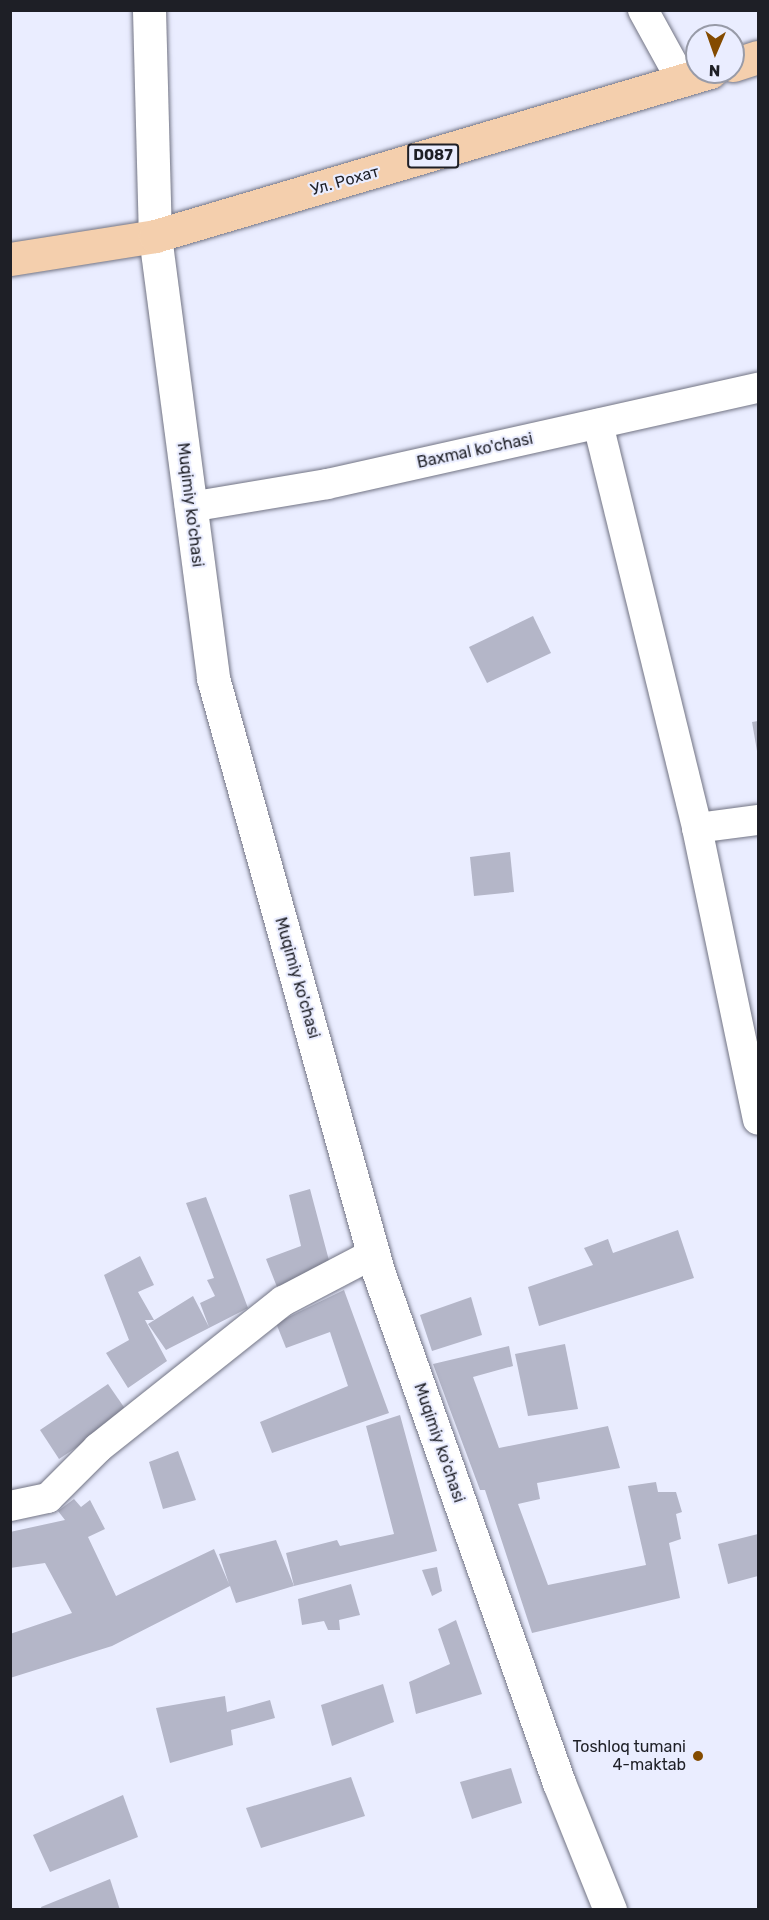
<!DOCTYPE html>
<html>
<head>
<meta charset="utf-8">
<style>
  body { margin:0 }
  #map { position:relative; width:769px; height:1920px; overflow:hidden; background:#eaedff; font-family:Rubik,sans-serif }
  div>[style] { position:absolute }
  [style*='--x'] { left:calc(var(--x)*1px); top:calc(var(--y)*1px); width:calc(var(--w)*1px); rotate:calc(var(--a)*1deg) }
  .building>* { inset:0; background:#b4b6c8 }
  .roads { filter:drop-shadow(0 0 2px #727484) drop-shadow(0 0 2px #727484) }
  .street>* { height:30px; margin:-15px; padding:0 15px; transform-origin:15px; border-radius:15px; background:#fff }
  .secondary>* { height:33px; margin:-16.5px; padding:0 16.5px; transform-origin:16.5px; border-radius:16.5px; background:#fff }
  .primary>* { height:33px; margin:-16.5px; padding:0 16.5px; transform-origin:16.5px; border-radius:16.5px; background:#f4cfad }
  .dots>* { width:16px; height:16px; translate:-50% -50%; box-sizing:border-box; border:3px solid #eaedff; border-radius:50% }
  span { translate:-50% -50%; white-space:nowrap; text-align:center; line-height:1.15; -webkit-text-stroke:4.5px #eaedff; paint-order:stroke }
  .shield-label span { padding:2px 4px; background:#eaedff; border:2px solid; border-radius:4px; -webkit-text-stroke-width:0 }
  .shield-label { font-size:15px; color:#1e1f26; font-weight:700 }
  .street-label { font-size:16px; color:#1e1f26 }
  .poi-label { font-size:16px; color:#1e1f26 }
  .right { translate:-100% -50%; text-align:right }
  .frame { position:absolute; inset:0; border:12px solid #1e1f26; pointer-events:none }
  .north { position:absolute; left:685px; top:24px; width:60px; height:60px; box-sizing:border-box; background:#eaedff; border:2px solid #989ba8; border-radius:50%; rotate:182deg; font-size:16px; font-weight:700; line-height:24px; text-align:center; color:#1e1f26 }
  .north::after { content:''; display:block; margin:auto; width:21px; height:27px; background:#844b00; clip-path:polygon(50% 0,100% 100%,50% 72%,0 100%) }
</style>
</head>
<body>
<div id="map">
  <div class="building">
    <div style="clip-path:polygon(533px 616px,551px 653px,487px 683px,469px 647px)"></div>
    <div style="clip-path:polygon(758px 721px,758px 751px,757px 751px,752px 722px)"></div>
    <div style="clip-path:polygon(510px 852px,514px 892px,474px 896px,470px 857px)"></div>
    <div style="clip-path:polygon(310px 1189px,331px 1268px,277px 1287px,266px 1259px,301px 1246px,289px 1195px)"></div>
    <div style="clip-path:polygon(206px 1197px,248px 1308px,166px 1350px,148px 1324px,193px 1296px,209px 1327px,200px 1303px,215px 1296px,207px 1280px,214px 1278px,186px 1203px)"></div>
    <div style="clip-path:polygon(678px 1230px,694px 1278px,539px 1326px,528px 1287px,593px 1265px,584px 1248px,608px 1239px,613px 1253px)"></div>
    <div style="clip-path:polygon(140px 1256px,154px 1285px,138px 1292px,154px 1320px,145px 1320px,167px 1361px,128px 1388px,106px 1353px,129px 1340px,104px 1275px)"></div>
    <div style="clip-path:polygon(344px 1290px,389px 1413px,272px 1453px,260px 1422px,348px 1386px,330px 1332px,286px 1348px,276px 1323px)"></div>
    <div style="clip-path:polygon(471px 1297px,482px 1335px,432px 1351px,420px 1315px)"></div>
    <div style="clip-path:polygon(565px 1344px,578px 1409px,528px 1416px,515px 1354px)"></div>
    <div style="clip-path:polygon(509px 1346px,513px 1366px,473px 1377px,499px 1448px,608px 1426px,620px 1468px,537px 1483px,540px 1499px,518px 1504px,548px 1585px,646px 1565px,628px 1486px,656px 1482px,658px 1492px,676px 1492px,682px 1512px,676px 1514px,681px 1539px,669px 1543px,680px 1598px,532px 1633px,485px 1490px,480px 1490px,433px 1364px)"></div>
    <div style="clip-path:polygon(108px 1384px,128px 1413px,59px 1459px,40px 1430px)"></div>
    <div style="clip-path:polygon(400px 1415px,437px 1551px,294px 1586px,286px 1553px,337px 1540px,340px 1546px,394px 1534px,366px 1426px)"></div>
    <div style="clip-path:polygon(178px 1451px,196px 1500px,163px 1509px,149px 1462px)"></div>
    <div style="clip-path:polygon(74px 1499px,81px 1507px,90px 1500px,105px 1529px,88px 1537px,116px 1596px,214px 1549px,229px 1584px,219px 1554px,276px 1540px,294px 1586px,236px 1603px,230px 1586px,112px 1646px,10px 1678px,10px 1634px,72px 1613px,45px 1563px,10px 1568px,10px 1532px,65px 1520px,58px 1511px)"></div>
    <div style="clip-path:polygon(758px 1534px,758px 1576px,728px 1584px,718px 1544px)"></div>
    <div style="clip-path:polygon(437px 1567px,442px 1591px,432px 1596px,422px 1570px)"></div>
    <div style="clip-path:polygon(351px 1584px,360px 1615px,339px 1620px,340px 1630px,328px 1630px,324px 1621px,302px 1625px,298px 1599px)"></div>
    <div style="clip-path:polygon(456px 1620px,482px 1694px,416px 1714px,409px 1682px,450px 1664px,438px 1629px)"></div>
    <div style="clip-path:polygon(383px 1684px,394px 1722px,332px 1746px,321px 1705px)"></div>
    <div style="clip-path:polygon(225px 1696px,227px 1712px,270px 1700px,275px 1718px,231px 1730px,233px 1745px,170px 1763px,156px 1708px)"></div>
    <div style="clip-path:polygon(511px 1768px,522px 1803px,472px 1819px,460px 1782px)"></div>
    <div style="clip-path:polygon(351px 1777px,365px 1816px,261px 1848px,246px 1808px)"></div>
    <div style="clip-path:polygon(123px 1795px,138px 1837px,50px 1872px,33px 1835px)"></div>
    <div style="clip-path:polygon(110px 1879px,120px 1910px,42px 1910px,41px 1907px)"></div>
  </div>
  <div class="roads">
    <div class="street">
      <div style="--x:643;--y:10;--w:81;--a:61.2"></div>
      <div style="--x:598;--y:424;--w:416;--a:76.2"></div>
      <div style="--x:697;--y:828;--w:298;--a:78.2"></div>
      <div style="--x:190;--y:507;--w:139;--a:-9.5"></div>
      <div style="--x:327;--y:484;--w:442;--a:-12.6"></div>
      <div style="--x:697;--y:828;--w:62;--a:-7.5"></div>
      <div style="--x:10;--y:1506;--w:39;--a:-12"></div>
      <div style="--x:48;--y:1498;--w:71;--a:-45"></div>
      <div style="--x:98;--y:1448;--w:236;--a:-38.5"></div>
      <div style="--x:283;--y:1301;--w:102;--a:-27.6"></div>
    </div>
    <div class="secondary">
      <div style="--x:149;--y:10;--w:226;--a:88.5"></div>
      <div style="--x:155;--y:236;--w:446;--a:82.5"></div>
      <div style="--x:213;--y:678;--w:616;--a:74.45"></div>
      <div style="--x:378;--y:1271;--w:543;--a:70.53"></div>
      <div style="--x:559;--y:1783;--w:137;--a:68.1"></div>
    </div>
    <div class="primary">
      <div style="--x:733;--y:65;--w:26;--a:-18"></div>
      <div style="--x:10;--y:259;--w:147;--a:-9"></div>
      <div style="--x:155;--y:236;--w:579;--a:-16.46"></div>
    </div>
  </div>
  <div class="dots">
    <div style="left:698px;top:1756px;background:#844b00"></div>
  </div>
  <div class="shield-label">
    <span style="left:433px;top:156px">D087</span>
  </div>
  <div class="street-label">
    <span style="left:345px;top:181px;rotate:-16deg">Ул. Рохат</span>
    <span style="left:475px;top:451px;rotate:-12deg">Baxmal ko'chasi</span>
    <span style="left:190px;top:505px;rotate:83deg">Muqimiy ko'chasi</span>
    <span style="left:297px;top:978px;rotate:74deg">Muqimiy ko'chasi</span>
    <span style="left:439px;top:1443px;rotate:71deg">Muqimiy ko'chasi</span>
  </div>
  <div class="poi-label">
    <span class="right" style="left:686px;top:1756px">Toshloq tumani<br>4-maktab</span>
  </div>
  <div class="frame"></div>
  <div class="north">N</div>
</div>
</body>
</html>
